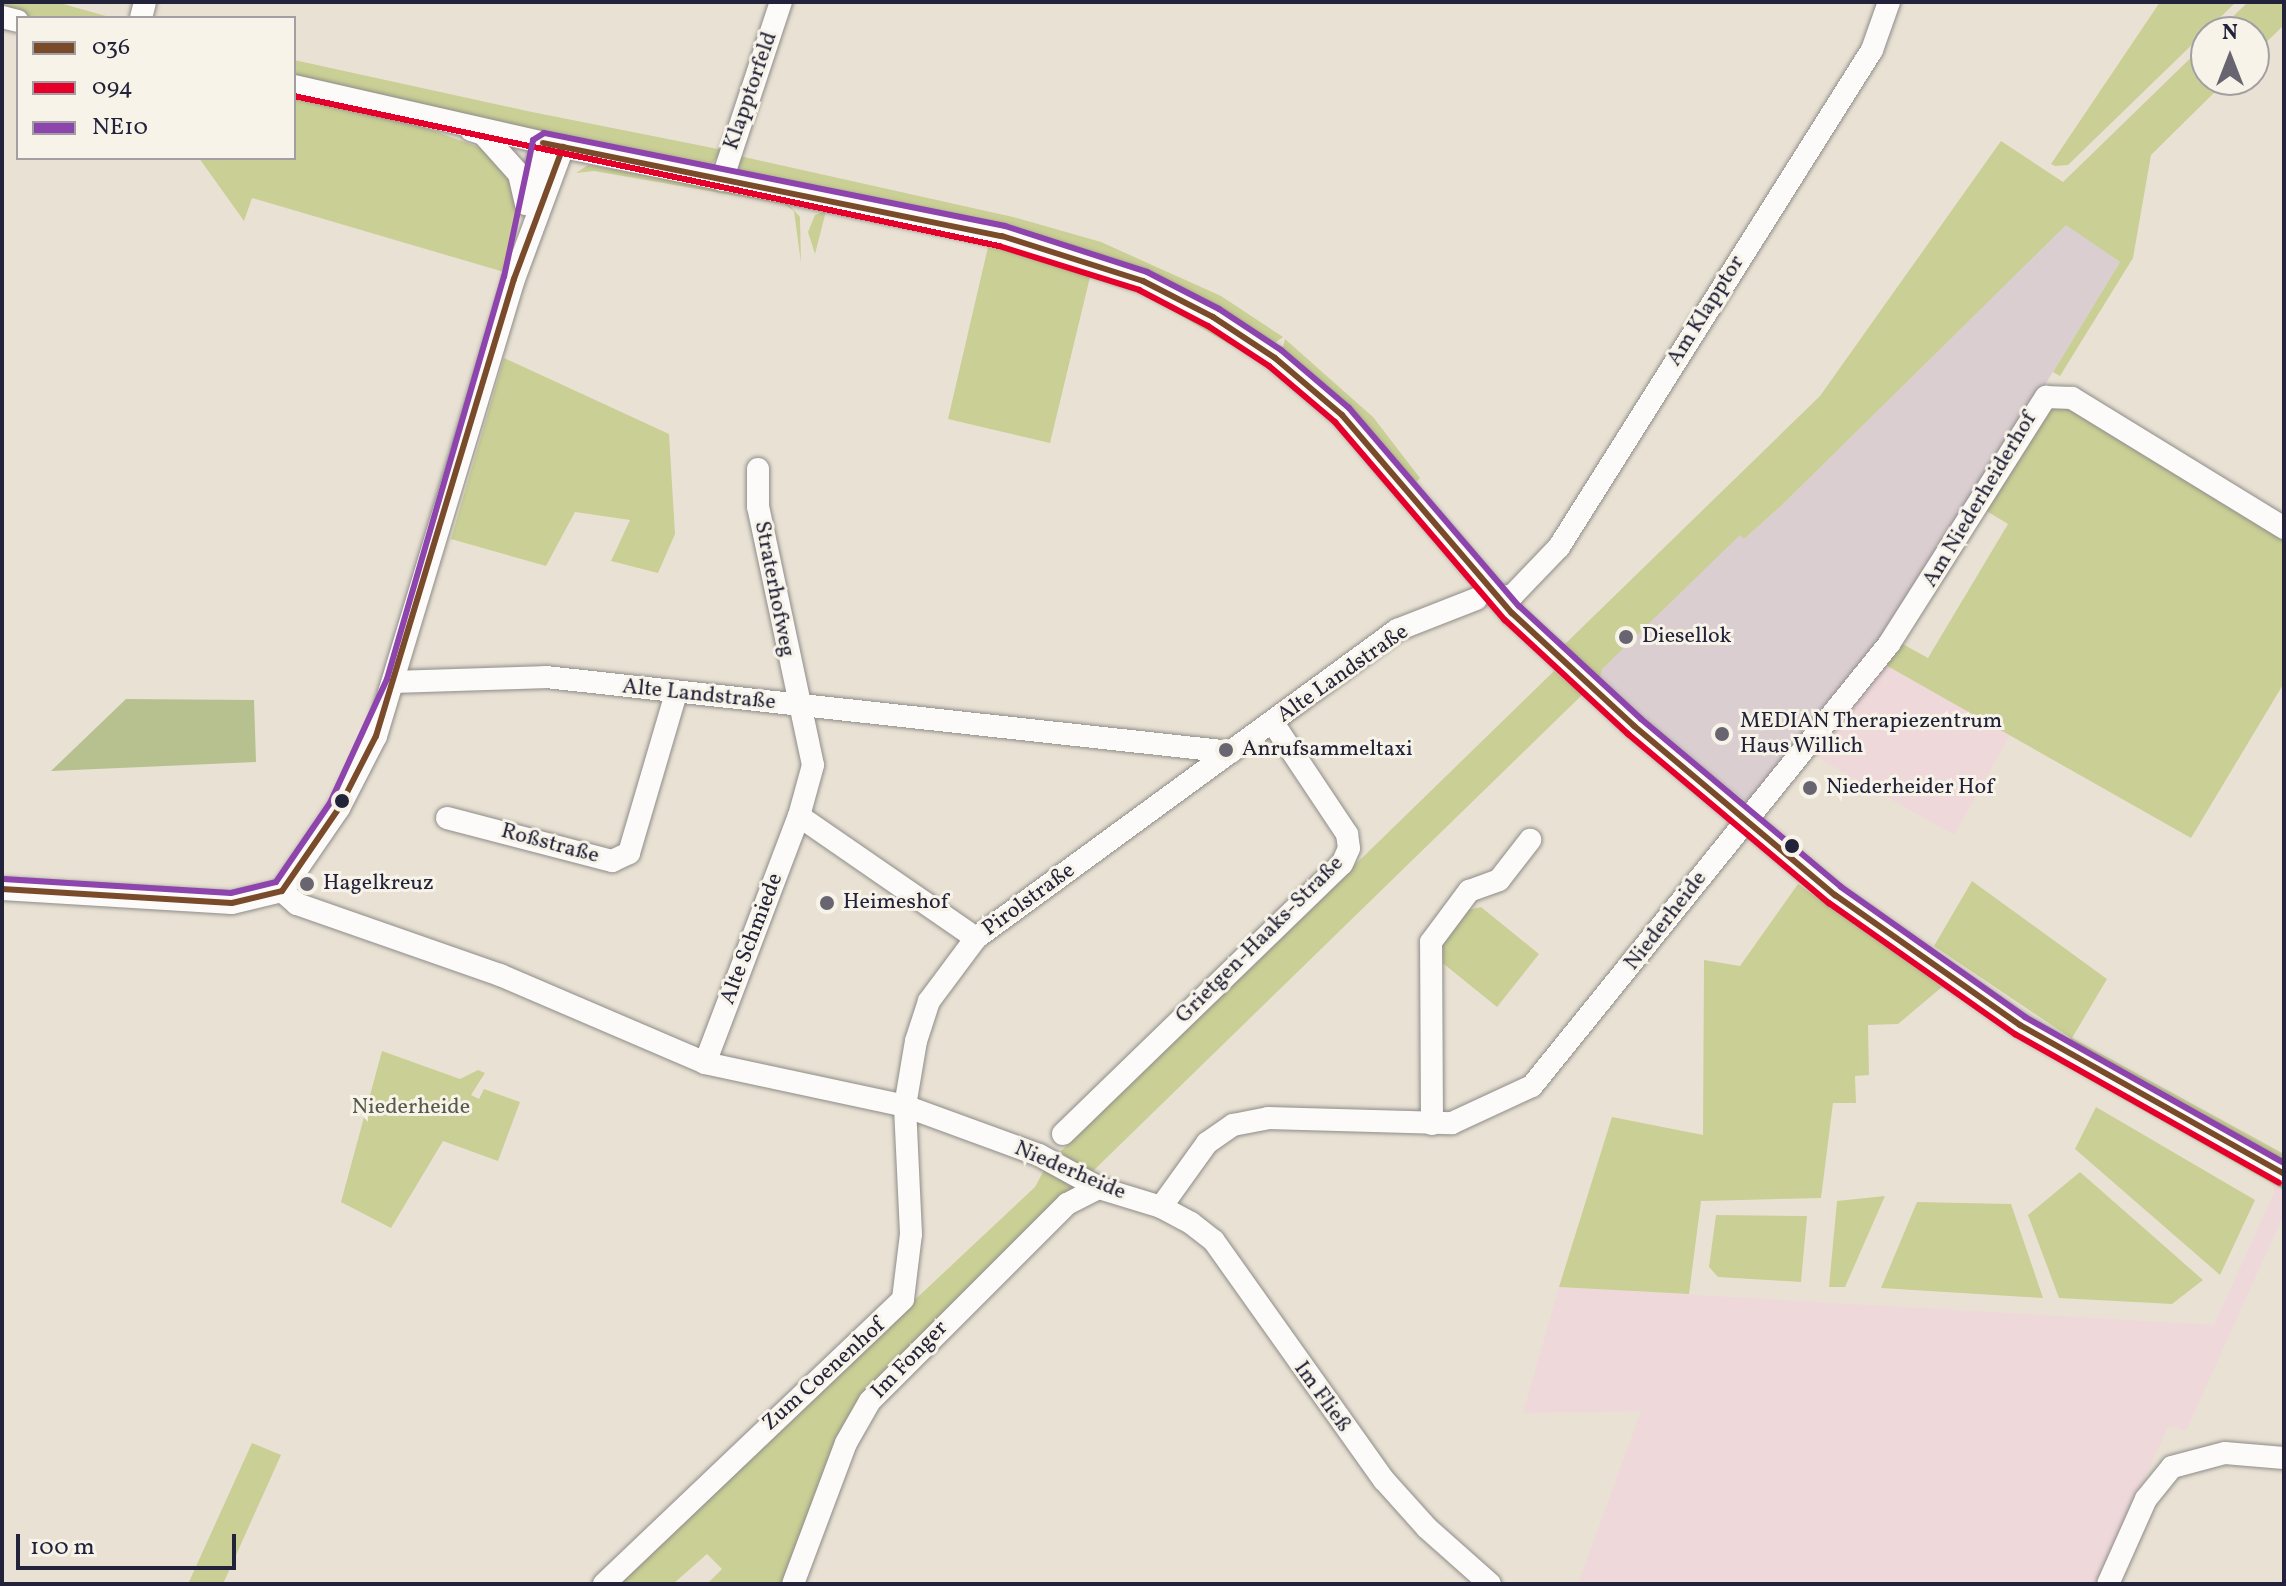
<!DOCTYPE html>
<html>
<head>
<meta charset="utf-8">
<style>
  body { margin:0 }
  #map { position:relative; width:2286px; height:1586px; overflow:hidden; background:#e9e2d4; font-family:Vollkorn,serif }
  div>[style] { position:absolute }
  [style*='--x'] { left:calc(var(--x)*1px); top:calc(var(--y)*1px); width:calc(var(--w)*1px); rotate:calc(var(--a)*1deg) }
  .built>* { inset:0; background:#eed8da }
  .industrial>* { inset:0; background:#dbced1 }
  .green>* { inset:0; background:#cacf95 }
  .forest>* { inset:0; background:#b6c18f }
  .roads { filter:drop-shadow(0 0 2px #8f8c89) drop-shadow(0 0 2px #8f8c89) }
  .minor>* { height:22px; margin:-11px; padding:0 11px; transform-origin:11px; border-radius:11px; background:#fcfbf9 }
  .bus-1>* { height:6px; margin:-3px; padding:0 3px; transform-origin:3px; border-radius:3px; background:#7a4b2a }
  .bus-2>* { height:6px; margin:-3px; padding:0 3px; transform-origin:3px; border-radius:3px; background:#e4002b }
  .bus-3>* { height:6px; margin:-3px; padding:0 3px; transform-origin:3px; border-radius:3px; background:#8e44ad }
  .dots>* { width:22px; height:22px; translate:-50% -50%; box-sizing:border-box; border:4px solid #f7f3e8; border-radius:50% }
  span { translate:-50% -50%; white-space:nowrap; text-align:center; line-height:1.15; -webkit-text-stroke:6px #f7f3e8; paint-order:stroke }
  .street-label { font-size:22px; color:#22223b }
  .poi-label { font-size:22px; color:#22223b }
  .left { translate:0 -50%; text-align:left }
  .park-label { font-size:22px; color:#545948 }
  .frame { position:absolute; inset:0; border:4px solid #22223b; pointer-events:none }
  .legend { position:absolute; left:16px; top:16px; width:280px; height:144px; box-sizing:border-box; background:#f7f3e8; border:2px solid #a29fa3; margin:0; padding:10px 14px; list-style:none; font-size:24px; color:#22223b }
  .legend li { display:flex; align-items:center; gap:16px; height:40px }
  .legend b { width:40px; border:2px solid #a29fa3 }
  .north { position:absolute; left:2190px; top:16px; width:80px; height:80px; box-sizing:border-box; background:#f7f3e8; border:2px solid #a29fa3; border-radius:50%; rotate:0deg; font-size:22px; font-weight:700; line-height:32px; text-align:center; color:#22223b }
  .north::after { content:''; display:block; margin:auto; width:28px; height:36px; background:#686571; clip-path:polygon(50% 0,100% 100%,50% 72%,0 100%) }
  .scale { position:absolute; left:16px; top:1534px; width:220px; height:36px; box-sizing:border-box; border:4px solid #22223b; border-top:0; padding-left:10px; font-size:24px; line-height:28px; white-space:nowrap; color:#22223b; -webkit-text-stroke:6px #f7f3e8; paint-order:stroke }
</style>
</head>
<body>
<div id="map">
  <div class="built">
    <div style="clip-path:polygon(1882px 663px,2010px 735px,1954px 835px,1811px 754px)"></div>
    <div style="clip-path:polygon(2273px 1183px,2284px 1190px,2284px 1214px,2186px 1431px,2169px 1425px,2097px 1584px,1578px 1584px,1641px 1411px,1523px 1413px,1559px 1287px,2214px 1325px,2274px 1193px)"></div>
  </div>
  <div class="industrial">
    <div style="clip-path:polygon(2066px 224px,2120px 262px,1901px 621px,1753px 807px,1666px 739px,1600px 678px,1601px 669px,1740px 534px,1744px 539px,1782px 505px)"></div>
  </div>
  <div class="green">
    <div style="clip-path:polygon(2px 2px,56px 2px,113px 18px,37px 18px,2px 9px)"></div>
    <div style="clip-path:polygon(2160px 2px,2236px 2px,2068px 165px,2055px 166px,2051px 164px)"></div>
    <div style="clip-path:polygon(2248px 2px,2284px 2px,2284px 25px,2254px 54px,2254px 32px,2217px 32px)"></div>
    <div style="clip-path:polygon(2206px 43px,2206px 80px,2227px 80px,2151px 155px,2133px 258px,2060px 376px,2053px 372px,2120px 262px,2066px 225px,1782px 505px,1744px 539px,1740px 535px,1602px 669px,1600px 678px,1564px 645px,1820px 396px,2001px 141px,2063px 182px)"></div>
    <div style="clip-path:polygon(294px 60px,527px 111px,723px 150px,710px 166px,576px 139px,294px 76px)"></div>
    <div style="clip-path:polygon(294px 94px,395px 117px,484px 149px,511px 172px,518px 209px,504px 272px,252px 198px,244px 221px,199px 158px,294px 158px)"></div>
    <div style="clip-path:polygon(735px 155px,1013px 217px,1101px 242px,1221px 296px,1283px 337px,1272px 345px,1015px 231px,735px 169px)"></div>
    <div style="clip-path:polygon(588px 165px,784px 199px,800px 217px,801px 263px,794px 211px,784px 204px,594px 171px,576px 173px)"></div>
    <div style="clip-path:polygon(826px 211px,815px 254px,808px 232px,815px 215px,826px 211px,1012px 247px,1130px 284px,1230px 337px,1324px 409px,1377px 469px,1312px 403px,1263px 364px,1149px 297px,1091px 273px,1050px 443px,948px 419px,988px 247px)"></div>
    <div style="clip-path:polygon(1285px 339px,1373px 417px,1420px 478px,1415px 483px,1364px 425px,1282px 351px)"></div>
    <div style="clip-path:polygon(504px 358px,669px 434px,675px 534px,658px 573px,611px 561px,630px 520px,575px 512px,546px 566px,451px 539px)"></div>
    <div style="clip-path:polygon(2059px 397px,2284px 533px,2284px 683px,2191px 838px,1882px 663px,1899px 642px,1928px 658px,2008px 524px,1980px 507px)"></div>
    <div style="clip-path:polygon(1554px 671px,1582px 695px,1091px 1173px,1060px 1152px)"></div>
    <div style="clip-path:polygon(1972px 881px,2107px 979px,2072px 1038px,2284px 1154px,2284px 1165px,2067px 1045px,2071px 1038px,1934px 946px)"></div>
    <div style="clip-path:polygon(1798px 884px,1942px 987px,1898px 1024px,1868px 1025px,1869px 1075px,1855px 1076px,1856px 1103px,1833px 1103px,1821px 1198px,1701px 1201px,1689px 1294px,1559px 1287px,1612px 1117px,1703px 1135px,1704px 960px,1740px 966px)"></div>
    <div style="clip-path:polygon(1481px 907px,1539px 954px,1497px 1007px,1439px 960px,1437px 942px,1463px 911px)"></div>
    <div style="clip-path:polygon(382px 1051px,460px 1079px,478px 1070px,485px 1073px,471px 1095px,479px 1099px,484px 1089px,520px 1102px,498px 1161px,443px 1141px,391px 1228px,341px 1202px)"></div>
    <div style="clip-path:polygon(2058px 1057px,2284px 1184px,2284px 1190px,2056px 1061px)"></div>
    <div style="clip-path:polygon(2096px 1107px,2255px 1200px,2220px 1275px,2075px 1149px)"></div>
    <div style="clip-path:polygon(1044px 1170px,1074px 1186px,868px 1395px,786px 1584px,707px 1584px,722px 1569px,707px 1554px,673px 1584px,612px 1584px,1035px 1187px)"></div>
    <div style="clip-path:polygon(2080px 1172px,2203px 1280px,2172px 1304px,2059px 1298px,2028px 1215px)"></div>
    <div style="clip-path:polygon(1885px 1196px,1845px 1287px,1829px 1287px,1837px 1201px)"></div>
    <div style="clip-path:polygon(1917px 1202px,2011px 1204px,2043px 1298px,1881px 1288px)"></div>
    <div style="clip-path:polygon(1716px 1215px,1807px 1216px,1801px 1282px,1718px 1277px,1709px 1267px)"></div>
    <div style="clip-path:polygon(252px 1443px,281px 1455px,223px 1584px,188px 1584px)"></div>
  </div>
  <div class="forest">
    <div style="clip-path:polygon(126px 699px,254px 700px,256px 762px,51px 771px)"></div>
  </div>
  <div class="roads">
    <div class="minor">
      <div style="--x:2;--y:17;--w:16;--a:14"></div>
      <div style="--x:141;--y:18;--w:16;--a:-76"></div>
      <div style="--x:294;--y:86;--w:276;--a:12.8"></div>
      <div style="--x:563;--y:147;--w:448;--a:11.5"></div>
      <div style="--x:1002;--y:236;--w:148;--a:17.7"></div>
      <div style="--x:1143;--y:281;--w:79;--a:27.2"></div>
      <div style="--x:1213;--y:317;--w:74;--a:33.5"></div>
      <div style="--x:1275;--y:358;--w:88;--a:40.4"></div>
      <div style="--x:1342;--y:415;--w:261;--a:49.4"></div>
      <div style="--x:1512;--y:613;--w:166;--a:42.8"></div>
      <div style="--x:1634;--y:726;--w:263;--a:40.1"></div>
      <div style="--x:1835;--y:895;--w:226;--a:35.1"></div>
      <div style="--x:2020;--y:1025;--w:303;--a:29.4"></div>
      <div style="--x:471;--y:130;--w:13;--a:18"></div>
      <div style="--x:483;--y:134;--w:54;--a:48"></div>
      <div style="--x:519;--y:174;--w:31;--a:77"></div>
      <div style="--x:722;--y:180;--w:188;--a:-71.7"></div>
      <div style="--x:527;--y:199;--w:58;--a:-74.1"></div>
      <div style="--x:1497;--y:597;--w:15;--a:-4"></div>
      <div style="--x:1512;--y:596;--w:68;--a:-46.2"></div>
      <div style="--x:1559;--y:547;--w:587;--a:-57.8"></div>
      <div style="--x:1872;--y:50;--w:51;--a:-70.5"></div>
      <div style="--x:396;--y:682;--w:150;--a:-1.9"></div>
      <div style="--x:546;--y:677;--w:689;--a:6.25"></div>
      <div style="--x:799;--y:816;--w:215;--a:34.6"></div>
      <div style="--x:447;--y:818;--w:171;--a:14.6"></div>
      <div style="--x:612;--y:861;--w:19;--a:-25"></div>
      <div style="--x:629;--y:853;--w:167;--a:-73.6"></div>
      <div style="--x:2;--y:889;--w:230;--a:3.5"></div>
      <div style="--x:232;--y:903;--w:51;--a:-13.5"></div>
      <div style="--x:282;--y:891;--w:101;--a:-55.5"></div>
      <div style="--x:339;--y:808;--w:81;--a:-62.8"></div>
      <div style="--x:376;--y:736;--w:477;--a:-73.2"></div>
      <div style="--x:514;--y:279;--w:141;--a:-69.6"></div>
      <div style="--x:282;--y:891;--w:20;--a:41"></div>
      <div style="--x:297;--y:904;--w:215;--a:19.3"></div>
      <div style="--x:500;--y:975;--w:223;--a:23.2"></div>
      <div style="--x:705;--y:1063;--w:205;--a:12.1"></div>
      <div style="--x:905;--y:1106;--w:143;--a:20.1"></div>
      <div style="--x:1039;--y:1155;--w:68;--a:28.8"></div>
      <div style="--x:1099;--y:1188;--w:65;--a:17"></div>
      <div style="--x:1161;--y:1207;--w:34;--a:28"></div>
      <div style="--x:1191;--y:1223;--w:29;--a:38"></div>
      <div style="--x:1214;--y:1241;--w:293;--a:54.6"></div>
      <div style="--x:1384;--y:1480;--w:64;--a:48.1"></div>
      <div style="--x:1427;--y:1528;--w:84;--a:41.6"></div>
      <div style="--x:705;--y:1063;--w:264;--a:-69.2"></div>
      <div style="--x:799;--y:816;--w:53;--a:-74.6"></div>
      <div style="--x:813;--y:765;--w:264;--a:-102"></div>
      <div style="--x:758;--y:507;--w:38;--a:-90"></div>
      <div style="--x:1432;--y:1124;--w:182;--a:-90.3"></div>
      <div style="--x:1431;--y:942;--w:64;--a:-53.3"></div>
      <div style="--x:1469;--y:891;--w:32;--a:-20"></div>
      <div style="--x:1499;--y:880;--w:51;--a:-52.2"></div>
      <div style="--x:1063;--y:1134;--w:388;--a:-44.1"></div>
      <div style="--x:1342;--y:864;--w:17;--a:-66"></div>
      <div style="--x:1349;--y:848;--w:14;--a:-98"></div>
      <div style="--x:1347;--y:834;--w:133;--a:-123.7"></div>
      <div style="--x:1161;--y:1207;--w:79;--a:-54.3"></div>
      <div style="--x:1207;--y:1143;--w:32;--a:-35"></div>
      <div style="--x:1233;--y:1125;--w:36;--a:-11"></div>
      <div style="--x:1268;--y:1118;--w:184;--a:1.6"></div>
      <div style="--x:1452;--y:1123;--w:88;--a:-24.8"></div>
      <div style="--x:1532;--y:1086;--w:568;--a:-51.07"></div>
      <div style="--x:1889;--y:644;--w:293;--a:-57.6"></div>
      <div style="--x:2046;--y:397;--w:26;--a:2"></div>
      <div style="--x:2072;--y:398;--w:249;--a:31.5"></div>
      <div style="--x:604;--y:1584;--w:413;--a:-43.6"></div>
      <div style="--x:903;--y:1299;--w:65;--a:-83"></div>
      <div style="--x:911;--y:1234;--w:128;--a:-92.7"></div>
      <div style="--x:905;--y:1106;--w:66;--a:-80.4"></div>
      <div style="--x:916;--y:1041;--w:42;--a:-72"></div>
      <div style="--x:929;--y:1001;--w:79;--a:-53.3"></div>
      <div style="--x:976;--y:938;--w:522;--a:-36.19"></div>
      <div style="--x:1397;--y:630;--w:85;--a:-21.4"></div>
      <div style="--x:793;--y:1584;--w:151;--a:-69.4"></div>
      <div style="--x:846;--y:1443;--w:48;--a:-60.3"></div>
      <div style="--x:870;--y:1401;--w:279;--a:-45"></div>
      <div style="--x:1067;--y:1204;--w:36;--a:-27"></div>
      <div style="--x:2108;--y:1584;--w:93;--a:-65.9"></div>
      <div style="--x:2146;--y:1499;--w:41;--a:-50.9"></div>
      <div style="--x:2172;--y:1467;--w:55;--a:-14.8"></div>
      <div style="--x:2225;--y:1453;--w:59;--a:4.8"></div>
    </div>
  </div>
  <div class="bus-1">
    <div style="--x:543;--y:143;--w:468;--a:11.5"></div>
    <div style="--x:1002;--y:236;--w:148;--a:17.7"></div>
    <div style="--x:1143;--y:281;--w:79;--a:27.2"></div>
    <div style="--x:1213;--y:317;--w:74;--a:33.5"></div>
    <div style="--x:1275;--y:358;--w:88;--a:40.4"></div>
    <div style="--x:1342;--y:415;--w:261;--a:49.4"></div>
    <div style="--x:1512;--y:613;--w:166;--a:42.8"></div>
    <div style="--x:1634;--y:726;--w:263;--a:40.1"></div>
    <div style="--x:1835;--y:895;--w:226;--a:35.1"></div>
    <div style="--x:2020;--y:1025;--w:303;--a:29.4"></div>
    <div style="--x:2;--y:889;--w:230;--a:3.5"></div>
    <div style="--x:232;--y:903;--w:51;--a:-13.5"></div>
    <div style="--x:282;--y:891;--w:101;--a:-55.5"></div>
    <div style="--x:339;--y:808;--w:81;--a:-62.8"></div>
    <div style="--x:376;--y:736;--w:477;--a:-73.2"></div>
    <div style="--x:514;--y:279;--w:141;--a:-69.6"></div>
  </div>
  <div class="bus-2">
    <div style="--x:294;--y:96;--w:721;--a:12.01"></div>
    <div style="--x:999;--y:246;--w:147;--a:17.4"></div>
    <div style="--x:1139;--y:290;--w:78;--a:27.6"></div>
    <div style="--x:1208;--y:326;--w:73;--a:33.3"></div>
    <div style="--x:1269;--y:366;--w:87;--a:40.3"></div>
    <div style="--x:1335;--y:422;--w:261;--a:49.4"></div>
    <div style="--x:1505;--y:620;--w:168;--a:42.8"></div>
    <div style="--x:1628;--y:734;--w:263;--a:40.1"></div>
    <div style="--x:1829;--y:903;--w:228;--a:35.2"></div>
    <div style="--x:2015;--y:1034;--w:303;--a:29.4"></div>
  </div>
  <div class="bus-3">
    <div style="--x:3;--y:879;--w:228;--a:3.5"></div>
    <div style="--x:231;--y:893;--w:46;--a:-13.7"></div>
    <div style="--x:276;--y:882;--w:96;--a:-55.6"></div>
    <div style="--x:330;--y:803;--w:136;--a:-65.3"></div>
    <div style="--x:387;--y:679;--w:419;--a:-73.8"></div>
    <div style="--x:504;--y:277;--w:140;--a:-78"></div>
    <div style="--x:533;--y:140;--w:13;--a:-32"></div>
    <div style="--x:544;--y:133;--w:470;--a:11.4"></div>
    <div style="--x:1005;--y:226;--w:149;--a:17.9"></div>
    <div style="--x:1147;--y:272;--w:81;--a:27.2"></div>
    <div style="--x:1219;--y:309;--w:74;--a:33.5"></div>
    <div style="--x:1281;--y:350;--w:89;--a:40.5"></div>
    <div style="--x:1349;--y:408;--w:261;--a:49.4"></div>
    <div style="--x:1519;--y:606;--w:166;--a:42.8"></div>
    <div style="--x:1641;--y:719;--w:261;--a:40"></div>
    <div style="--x:1841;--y:887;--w:225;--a:35.2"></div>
    <div style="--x:2025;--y:1017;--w:297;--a:29.4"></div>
  </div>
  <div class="dots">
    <div style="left:1626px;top:637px;background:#686571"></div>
    <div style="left:1722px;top:734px;background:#686571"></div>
    <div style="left:1226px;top:750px;background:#686571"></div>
    <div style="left:1810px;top:788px;background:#686571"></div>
    <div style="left:342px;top:801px;background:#22223b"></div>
    <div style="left:1792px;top:846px;background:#22223b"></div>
    <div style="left:307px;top:884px;background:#686571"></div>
    <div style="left:827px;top:903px;background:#686571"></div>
  </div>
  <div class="street-label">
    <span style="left:751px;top:91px;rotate:-71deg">Klapptorfeld</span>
    <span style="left:1706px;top:311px;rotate:-58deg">Am Klapptor</span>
    <span style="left:1980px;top:500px;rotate:-59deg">Am Niederheiderhof</span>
    <span style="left:774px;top:589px;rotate:79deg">Straterhofweg</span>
    <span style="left:1343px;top:674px;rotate:-35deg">Alte Landstraße</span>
    <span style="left:699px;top:695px;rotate:6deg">Alte Landstraße</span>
    <span style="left:550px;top:844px;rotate:15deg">Roßstraße</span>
    <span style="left:1029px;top:900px;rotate:-36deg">Pirolstraße</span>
    <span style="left:1666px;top:921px;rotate:-52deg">Niederheide</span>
    <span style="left:752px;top:939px;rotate:-69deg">Alte Schmiede</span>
    <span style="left:1260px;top:940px;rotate:-45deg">Grietgen-Haaks-Straße</span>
    <span style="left:1070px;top:1171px;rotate:23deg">Niederheide</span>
    <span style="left:910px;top:1360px;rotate:-46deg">Im Fonger</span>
    <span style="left:824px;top:1375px;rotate:-42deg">Zum Coenenhof</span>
    <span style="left:1322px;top:1397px;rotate:54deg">Im Fließ</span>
  </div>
  <div class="poi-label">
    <span class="left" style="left:1642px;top:637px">Diesellok</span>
    <span class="left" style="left:1740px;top:734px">MEDIAN Therapiezentrum<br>Haus Willich</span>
    <span class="left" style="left:1242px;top:750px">Anrufsammeltaxi</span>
    <span class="left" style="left:1826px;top:788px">Niederheider Hof</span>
    <span class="left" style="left:323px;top:884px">Hagelkreuz</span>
    <span class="left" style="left:843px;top:903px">Heimeshof</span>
  </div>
  <div class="park-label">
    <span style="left:411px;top:1108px">Niederheide</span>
  </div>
  <div class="frame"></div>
  <ul class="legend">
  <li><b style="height:10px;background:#7a4b2a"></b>036</li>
  <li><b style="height:10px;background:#e4002b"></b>094</li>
  <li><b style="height:10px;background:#8e44ad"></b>NE10</li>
  </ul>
  <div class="north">N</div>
  <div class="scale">100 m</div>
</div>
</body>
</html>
